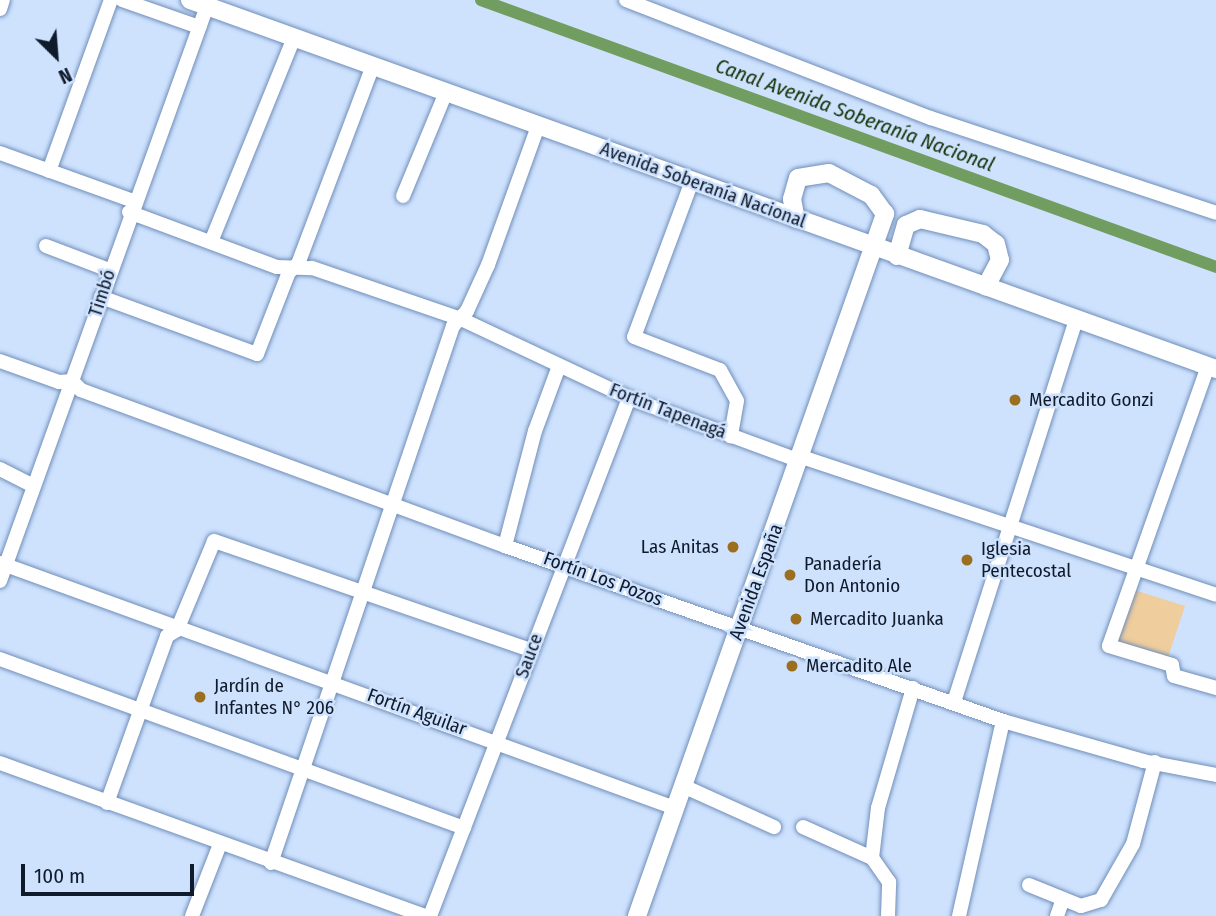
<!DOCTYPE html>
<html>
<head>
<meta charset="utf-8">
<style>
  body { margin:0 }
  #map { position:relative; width:1216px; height:916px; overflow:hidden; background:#cee2fe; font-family:"Fira Sans Condensed",sans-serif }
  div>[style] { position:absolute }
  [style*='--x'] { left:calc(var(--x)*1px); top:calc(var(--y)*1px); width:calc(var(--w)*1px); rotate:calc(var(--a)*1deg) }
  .green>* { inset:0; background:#efcd9c }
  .canal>* { height:12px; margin:-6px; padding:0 6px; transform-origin:6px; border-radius:6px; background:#729d60 }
  .roads { filter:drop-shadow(0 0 2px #708eb9) drop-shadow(0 0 2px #708eb9) }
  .minor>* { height:14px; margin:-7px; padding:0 7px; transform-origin:7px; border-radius:7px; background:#fff }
  .major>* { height:18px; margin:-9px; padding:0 9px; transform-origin:9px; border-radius:9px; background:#fff }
  .dots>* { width:19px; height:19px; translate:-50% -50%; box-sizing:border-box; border:4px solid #cee2fe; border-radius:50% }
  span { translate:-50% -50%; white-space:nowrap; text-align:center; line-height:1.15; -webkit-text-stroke:5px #cee2fe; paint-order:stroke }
  .street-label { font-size:19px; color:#0f1a2b }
  .poi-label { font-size:19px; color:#0f1a2b }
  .left { translate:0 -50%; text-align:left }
  .right { translate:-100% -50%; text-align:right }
  .water-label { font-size:21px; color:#153206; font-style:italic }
  .north { position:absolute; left:21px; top:21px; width:70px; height:70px; -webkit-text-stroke:5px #cee2fe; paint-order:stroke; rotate:155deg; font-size:19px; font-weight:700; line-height:28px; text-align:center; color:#0f1a2b }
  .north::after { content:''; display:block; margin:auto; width:24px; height:32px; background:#0f1a2b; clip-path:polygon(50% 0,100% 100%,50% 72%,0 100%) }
  .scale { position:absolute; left:21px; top:864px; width:173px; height:32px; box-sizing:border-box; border:4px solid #0f1a2b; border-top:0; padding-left:9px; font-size:21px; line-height:24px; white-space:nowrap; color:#0f1a2b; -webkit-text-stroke:5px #cee2fe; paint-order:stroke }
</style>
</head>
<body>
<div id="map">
  <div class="green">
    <div style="clip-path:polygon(1131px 589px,1185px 606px,1167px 660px,1113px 642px)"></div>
  </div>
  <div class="canal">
    <div style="--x:481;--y:0;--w:782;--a:19.96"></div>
  </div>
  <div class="roads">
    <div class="minor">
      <div style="--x:122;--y:0;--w:82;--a:19.3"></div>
      <div style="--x:626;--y:0;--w:327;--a:21.2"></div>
      <div style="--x:931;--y:118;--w:300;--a:18.4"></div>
      <div style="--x:0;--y:9;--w:9;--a:-72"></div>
      <div style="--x:0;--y:153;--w:141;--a:19.8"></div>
      <div style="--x:49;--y:171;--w:182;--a:-70.1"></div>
      <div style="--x:692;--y:181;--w:166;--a:110.4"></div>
      <div style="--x:634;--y:337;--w:92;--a:21"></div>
      <div style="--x:720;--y:370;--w:35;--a:61"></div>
      <div style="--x:737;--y:401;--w:36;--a:100"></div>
      <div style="--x:403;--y:196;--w:113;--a:-67.5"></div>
      <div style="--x:129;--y:212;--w:158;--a:20.4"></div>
      <div style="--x:277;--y:267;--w:35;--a:2"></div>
      <div style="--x:312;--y:268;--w:157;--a:18.9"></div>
      <div style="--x:461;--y:319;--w:186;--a:25.2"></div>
      <div style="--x:629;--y:398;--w:174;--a:20.2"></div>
      <div style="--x:792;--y:458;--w:10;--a:-6"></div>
      <div style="--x:802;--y:457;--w:436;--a:18.4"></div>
      <div style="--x:211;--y:242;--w:220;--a:-67.9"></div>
      <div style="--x:46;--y:246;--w:67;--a:20.9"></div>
      <div style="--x:101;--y:297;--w:166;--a:20.1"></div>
      <div style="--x:257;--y:354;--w:88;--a:-68.7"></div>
      <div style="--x:289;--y:272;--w:12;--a:-42"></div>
      <div style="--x:298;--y:264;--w:212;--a:-69.3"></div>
      <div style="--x:0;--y:361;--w:63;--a:19.6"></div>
      <div style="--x:59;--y:382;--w:13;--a:-4"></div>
      <div style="--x:72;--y:381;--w:13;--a:45"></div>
      <div style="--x:81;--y:390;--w:452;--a:20.2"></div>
      <div style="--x:505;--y:546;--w:528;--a:19.36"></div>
      <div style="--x:1003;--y:721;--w:146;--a:15.9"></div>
      <div style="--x:1143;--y:761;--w:74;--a:10.9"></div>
      <div style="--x:1208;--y:366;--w:297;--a:109.5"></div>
      <div style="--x:1109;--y:646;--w:66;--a:16.8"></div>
      <div style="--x:1172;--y:665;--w:11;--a:80"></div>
      <div style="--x:1174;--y:676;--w:44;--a:15.9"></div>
      <div style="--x:0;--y:469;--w:36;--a:27"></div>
      <div style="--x:505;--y:546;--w:119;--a:-75.4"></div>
      <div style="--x:535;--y:431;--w:69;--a:-69.7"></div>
      <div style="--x:0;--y:563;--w:718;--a:19.95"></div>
      <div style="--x:0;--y:581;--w:611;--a:-70.2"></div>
      <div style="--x:0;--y:659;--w:494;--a:20"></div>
      <div style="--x:954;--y:702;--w:402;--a:-72.3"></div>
      <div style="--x:0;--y:763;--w:452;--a:19.8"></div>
      <div style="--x:683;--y:786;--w:100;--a:24.3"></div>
      <div style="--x:107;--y:803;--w:177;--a:-70.2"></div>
      <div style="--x:167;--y:636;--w:12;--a:-31"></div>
      <div style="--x:177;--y:630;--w:96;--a:-67.4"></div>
      <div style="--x:214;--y:541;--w:335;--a:19"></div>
      <div style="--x:803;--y:827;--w:76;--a:24.2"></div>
      <div style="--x:271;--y:863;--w:567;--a:-71.28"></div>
      <div style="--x:453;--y:326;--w:21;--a:-47"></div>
      <div style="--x:467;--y:311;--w:51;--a:-65.5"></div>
      <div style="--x:488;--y:265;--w:148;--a:-70.2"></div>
      <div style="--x:1029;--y:885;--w:56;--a:22"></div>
      <div style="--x:1081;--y:906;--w:21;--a:-17"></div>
      <div style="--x:1101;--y:900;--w:64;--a:-60.3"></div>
      <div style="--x:1133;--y:844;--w:85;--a:-75"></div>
      <div style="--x:192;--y:916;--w:77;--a:-68.7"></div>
      <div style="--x:430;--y:916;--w:555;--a:-68.98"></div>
      <div style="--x:888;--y:916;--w:34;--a:-88"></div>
      <div style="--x:889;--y:882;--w:29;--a:-125"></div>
      <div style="--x:872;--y:858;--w:50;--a:-83.2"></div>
      <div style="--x:878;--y:808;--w:125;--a:-73.7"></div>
      <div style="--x:959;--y:916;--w:200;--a:-77.3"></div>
      <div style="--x:1057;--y:916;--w:18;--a:-71"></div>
    </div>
    <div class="major">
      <div style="--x:190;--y:0;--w:1090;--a:19.78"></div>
      <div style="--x:897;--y:256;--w:32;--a:-74"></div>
      <div style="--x:906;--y:225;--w:15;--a:-23"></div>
      <div style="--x:920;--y:219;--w:65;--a:13.4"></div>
      <div style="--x:983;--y:234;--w:16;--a:38"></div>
      <div style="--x:996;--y:244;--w:16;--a:76"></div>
      <div style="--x:1000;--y:260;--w:30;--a:118"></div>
      <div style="--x:637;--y:916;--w:745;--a:-70.54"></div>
      <div style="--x:885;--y:214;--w:24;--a:-126"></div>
      <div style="--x:871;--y:195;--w:47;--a:-152.4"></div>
      <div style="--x:829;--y:173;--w:31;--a:171"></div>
      <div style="--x:798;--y:178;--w:22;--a:106"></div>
      <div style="--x:792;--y:199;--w:20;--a:79"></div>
    </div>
  </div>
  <div class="dots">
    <div style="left:1015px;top:400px;background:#9c6f1f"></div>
    <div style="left:733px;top:547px;background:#9c6f1f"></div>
    <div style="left:967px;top:560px;background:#9c6f1f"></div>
    <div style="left:790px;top:575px;background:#9c6f1f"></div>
    <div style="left:796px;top:619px;background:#9c6f1f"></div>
    <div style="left:792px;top:666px;background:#9c6f1f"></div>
    <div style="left:200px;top:697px;background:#9c6f1f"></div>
  </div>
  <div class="street-label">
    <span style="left:703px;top:185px;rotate:20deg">Avenida Soberanía Nacional</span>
    <span style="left:102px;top:293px;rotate:-72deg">Timbó</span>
    <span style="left:668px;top:411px;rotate:21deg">Fortín Tapenagá</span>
    <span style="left:603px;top:579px;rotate:20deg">Fortín Los Pozos</span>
    <span style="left:756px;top:582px;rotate:-70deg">Avenida España</span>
    <span style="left:529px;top:656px;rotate:-70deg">Sauce</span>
    <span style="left:417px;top:712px;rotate:20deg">Fortín Aguilar</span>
  </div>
  <div class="poi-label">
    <span class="left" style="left:1029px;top:400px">Mercadito Gonzi</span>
    <span class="right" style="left:719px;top:547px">Las Anitas</span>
    <span class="left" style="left:981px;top:560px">Iglesia<br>Pentecostal</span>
    <span class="left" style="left:804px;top:575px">Panadería<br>Don Antonio</span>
    <span class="left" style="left:810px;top:619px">Mercadito Juanka</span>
    <span class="left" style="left:806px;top:666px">Mercadito Ale</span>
    <span class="left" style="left:214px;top:697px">Jardín de<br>Infantes N° 206</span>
  </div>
  <div class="water-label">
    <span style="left:855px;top:115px;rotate:20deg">Canal Avenida Soberanía Nacional</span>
  </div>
  <div class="north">N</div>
  <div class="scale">100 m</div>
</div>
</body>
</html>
